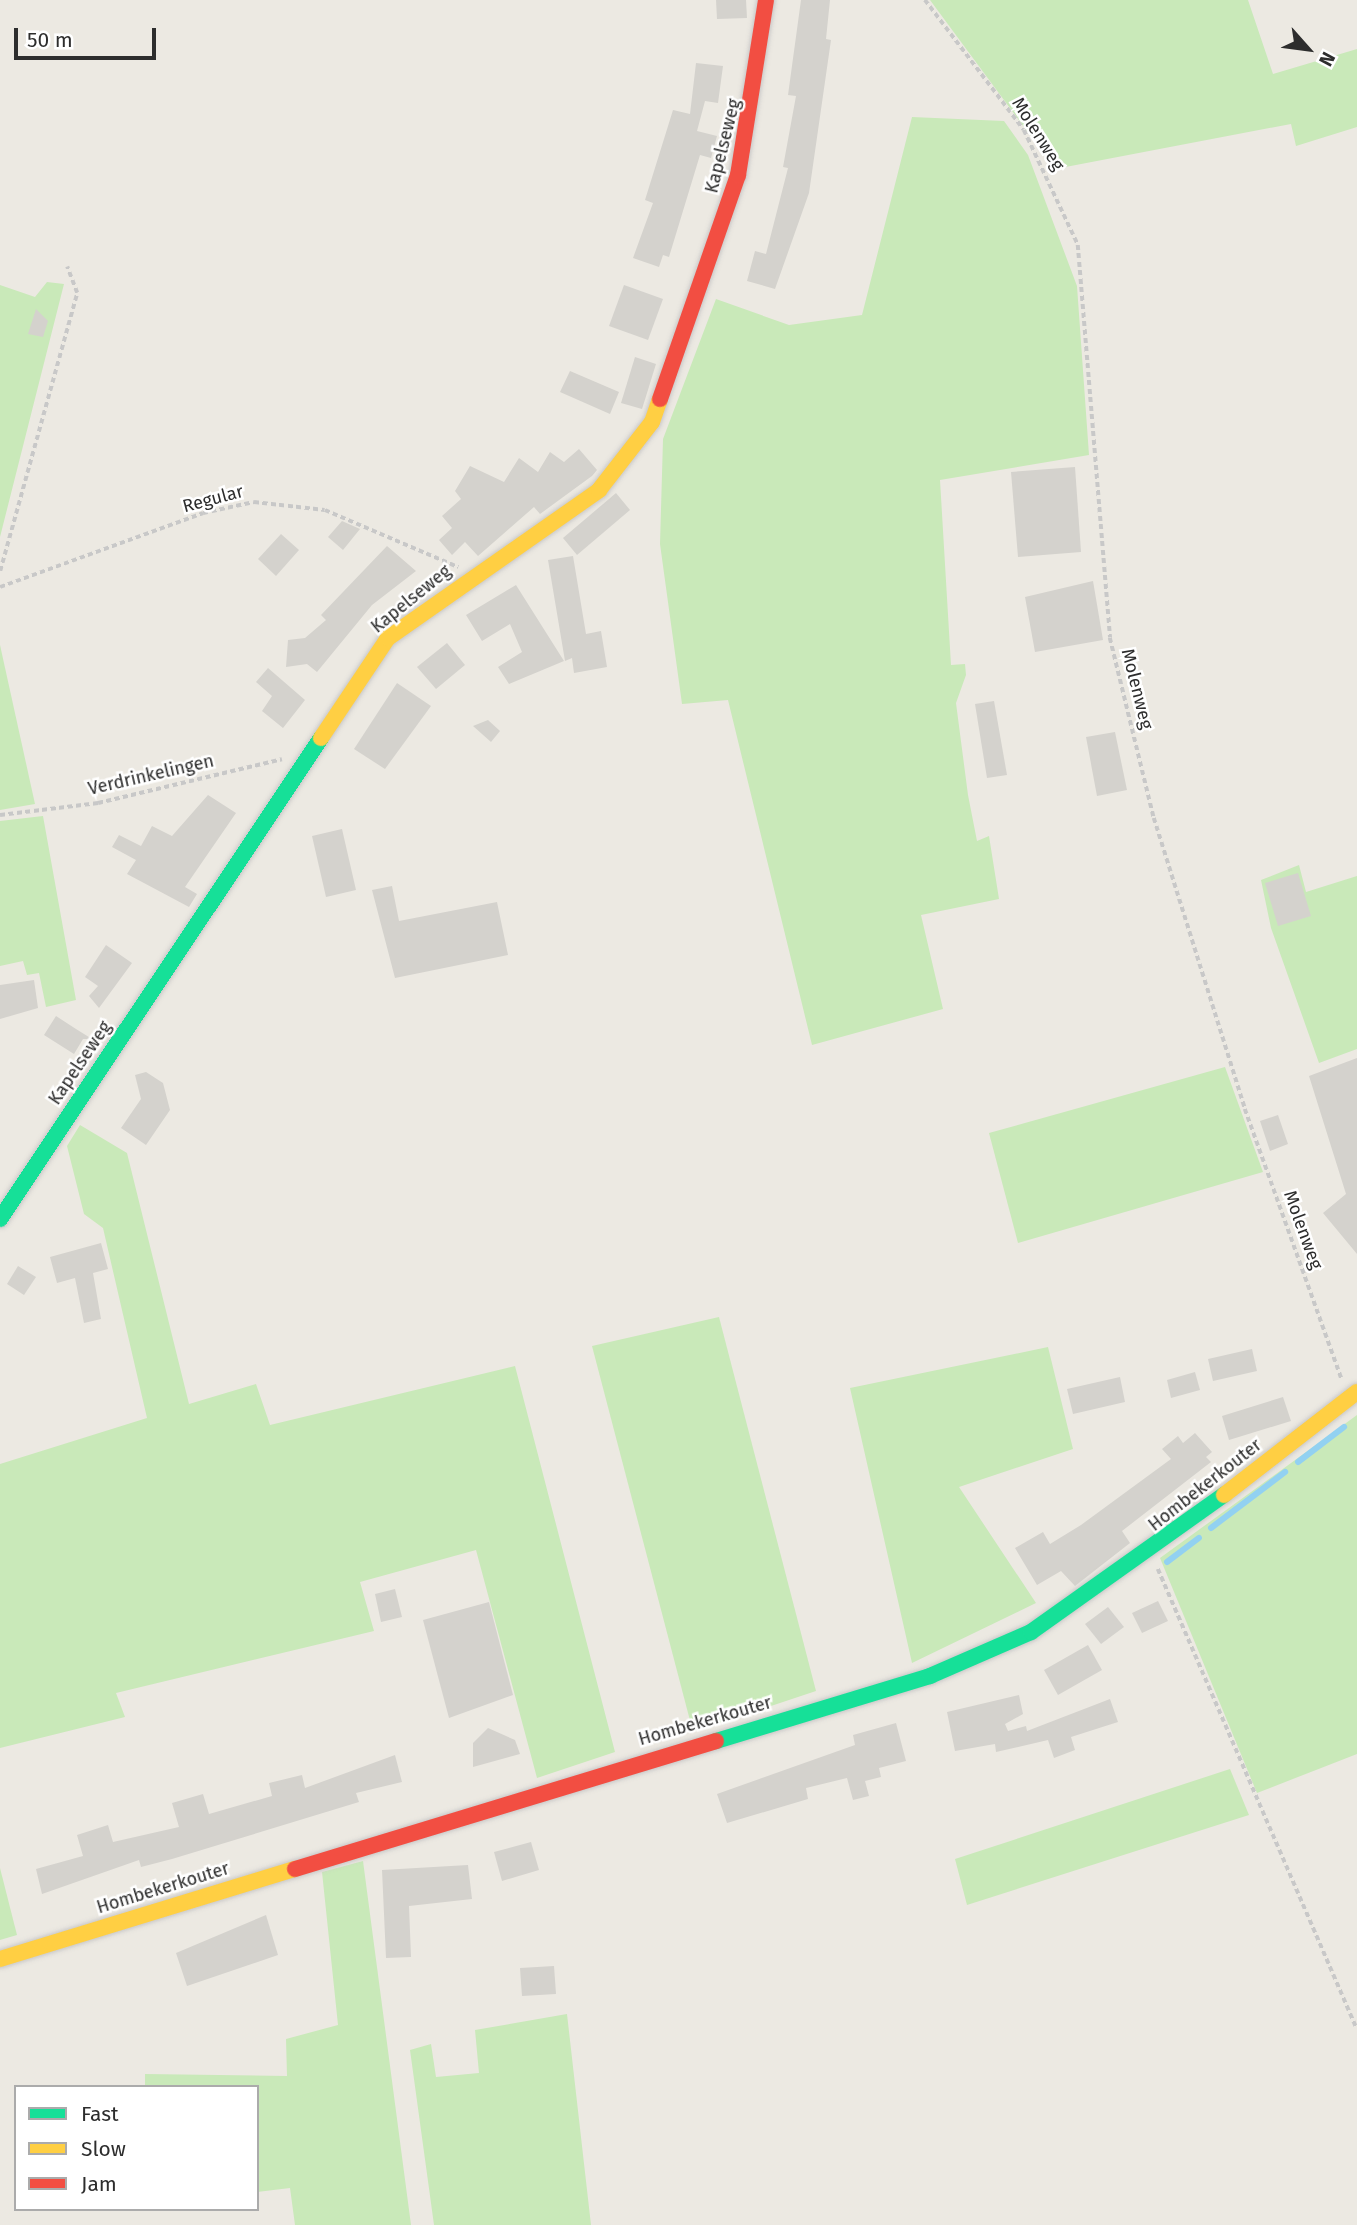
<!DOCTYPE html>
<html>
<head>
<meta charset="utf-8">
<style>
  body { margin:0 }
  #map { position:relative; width:1357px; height:2225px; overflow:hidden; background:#ece9e2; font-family:"Fira Sans",sans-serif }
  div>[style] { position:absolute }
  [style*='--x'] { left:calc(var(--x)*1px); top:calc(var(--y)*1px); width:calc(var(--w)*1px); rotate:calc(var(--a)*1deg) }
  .green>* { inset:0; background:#c9e9b9 }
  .stream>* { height:6px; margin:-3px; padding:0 3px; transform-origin:3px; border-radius:3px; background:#92d1f1 }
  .building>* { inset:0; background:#d4d2cd }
  .path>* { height:3.5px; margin-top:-1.75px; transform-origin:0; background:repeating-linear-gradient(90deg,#c8c8c8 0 5px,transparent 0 8.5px) }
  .roads { filter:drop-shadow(0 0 2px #c9c8c8) drop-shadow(0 0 2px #c9c8c8) }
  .fast>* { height:16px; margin:-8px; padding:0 8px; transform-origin:8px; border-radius:8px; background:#16e098 }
  .slow>* { height:16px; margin:-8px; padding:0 8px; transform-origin:8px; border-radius:8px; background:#ffcf43 }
  .jam>* { height:16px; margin:-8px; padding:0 8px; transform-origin:8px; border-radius:8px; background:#f24e42 }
  span { translate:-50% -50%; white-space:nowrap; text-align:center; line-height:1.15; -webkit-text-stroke:5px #fff; paint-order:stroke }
  .street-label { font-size:18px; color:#2d2d2d }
  .legend { position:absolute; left:14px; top:2085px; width:245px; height:126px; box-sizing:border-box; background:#fff; border:2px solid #ababab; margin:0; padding:9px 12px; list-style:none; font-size:21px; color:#2d2d2d }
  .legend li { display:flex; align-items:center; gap:14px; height:35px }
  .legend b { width:35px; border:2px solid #ababab }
  .north { position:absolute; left:1273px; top:14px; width:70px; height:70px; -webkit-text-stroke:5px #fff; paint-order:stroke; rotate:118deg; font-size:19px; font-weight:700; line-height:28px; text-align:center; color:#2d2d2d }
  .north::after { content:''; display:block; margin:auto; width:24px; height:32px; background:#2d2d2d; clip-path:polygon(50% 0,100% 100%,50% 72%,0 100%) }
  .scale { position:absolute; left:14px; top:28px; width:142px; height:32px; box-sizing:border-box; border:4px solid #2d2d2d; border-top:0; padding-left:9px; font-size:21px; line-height:24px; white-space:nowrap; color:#2d2d2d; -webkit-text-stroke:5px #fff; paint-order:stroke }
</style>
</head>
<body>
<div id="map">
  <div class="green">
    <div style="clip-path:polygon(930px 0,1248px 0,1273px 74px,1357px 49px,1357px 127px,1296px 146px,1291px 124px,1055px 169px)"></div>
    <div style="clip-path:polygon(912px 117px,1004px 121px,1028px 155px,1077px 286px,1089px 455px,940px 480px,951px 665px,965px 664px,966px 675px,956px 703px,968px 795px,977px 841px,989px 836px,999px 899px,921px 915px,943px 1009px,812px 1045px,728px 700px,682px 704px,660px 544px,663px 439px,716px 299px,789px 325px,862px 315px)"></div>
    <div style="clip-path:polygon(47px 282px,64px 284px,0 537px,0 285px,35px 297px)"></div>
    <div style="clip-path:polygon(0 645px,35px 804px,0 810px)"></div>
    <div style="clip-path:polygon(43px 816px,76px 1000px,46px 1007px,39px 973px,27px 975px,23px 961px,0 966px,0 821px)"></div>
    <div style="clip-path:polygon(1299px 865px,1306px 892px,1357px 876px,1357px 1049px,1319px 1063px,1271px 928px,1261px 880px)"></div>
    <div style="clip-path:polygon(1225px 1067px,1263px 1172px,1018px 1243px,989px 1133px)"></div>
    <div style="clip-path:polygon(80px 1125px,127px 1153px,189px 1404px,256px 1384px,270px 1425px,515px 1366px,615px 1752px,537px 1778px,476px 1550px,360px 1582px,374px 1631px,116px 1693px,125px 1717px,0 1748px,0 1464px,147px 1418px,103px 1228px,84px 1214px,67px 1146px)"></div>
    <div style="clip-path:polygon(719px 1317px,816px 1691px,693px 1732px,592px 1346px)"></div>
    <div style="clip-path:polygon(1048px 1347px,1073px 1449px,959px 1487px,1036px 1603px,912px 1663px,850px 1388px)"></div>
    <div style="clip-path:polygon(1357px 1415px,1357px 1754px,1257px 1793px,1160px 1558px)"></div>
    <div style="clip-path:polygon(1230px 1769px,1249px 1815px,967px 1905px,955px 1859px)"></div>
    <div style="clip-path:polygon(363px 1861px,411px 2225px,295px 2225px,290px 2188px,257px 2192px,257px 2087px,145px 2087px,145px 2074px,287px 2076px,286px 2039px,338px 2025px,322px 1872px)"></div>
    <div style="clip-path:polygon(0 1868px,17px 1935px,0 1940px)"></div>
    <div style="clip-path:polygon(567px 2014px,591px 2225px,434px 2225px,410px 2050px,431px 2044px,436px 2077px,479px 2073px,475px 2030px)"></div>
  </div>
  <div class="stream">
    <div style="--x:1298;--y:1462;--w:58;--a:-37.3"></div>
    <div style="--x:1211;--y:1528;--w:93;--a:-37.1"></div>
    <div style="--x:1167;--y:1562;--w:40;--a:-37"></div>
  </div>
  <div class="building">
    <div style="clip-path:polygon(716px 0,746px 0,747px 18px,717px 19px)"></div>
    <div style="clip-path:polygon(801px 0,830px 0,826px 39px,831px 40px,809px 193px,775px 289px,747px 281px,755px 251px,766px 254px,788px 168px,783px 167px,796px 96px,788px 95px)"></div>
    <div style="clip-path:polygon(696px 63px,723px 66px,718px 103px,705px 101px,697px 131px,717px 136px,711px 158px,700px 155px,669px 257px,663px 255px,659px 267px,633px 258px,653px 203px,645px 200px,673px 110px,690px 114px)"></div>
    <div style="clip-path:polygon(624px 285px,663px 299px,648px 340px,609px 326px)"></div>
    <div style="clip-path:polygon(36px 309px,48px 321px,43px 337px,28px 334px)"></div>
    <div style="clip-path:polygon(635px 357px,656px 364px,642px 409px,621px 403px)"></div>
    <div style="clip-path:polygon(570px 371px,619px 392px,610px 414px,560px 392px)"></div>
    <div style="clip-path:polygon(579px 449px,597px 470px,592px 476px,540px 514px,534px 507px,478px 556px,465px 542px,452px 555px,439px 540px,452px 528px,442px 516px,461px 499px,455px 491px,470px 466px,504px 482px,519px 458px,538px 472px,550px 452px,564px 462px)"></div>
    <div style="clip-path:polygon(1075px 467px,1081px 552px,1018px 557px,1011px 472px)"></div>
    <div style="clip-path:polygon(616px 493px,630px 510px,577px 555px,563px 538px)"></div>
    <div style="clip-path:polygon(342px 521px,360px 529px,343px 550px,328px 537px)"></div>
    <div style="clip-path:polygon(281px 534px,299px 550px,276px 576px,258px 559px)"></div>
    <div style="clip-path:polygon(387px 546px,416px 571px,372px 605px,317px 672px,307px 664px,286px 667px,288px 640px,305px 638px,326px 620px,321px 615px)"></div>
    <div style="clip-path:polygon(573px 556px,586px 634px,601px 631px,607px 667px,574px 673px,572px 658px,565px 661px,548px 560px)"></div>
    <div style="clip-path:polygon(1093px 581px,1103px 640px,1035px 652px,1025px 597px)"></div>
    <div style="clip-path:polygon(516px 585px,564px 661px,509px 684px,498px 667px,522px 652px,510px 624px,482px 641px,466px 615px)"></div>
    <div style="clip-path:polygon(447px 643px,465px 665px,436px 689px,417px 667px)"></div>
    <div style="clip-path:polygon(268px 668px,305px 700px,283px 728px,262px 711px,272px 696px,256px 682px)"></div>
    <div style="clip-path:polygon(397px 683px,431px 706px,385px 769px,354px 749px)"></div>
    <div style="clip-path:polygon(994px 701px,1007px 775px,987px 778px,975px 704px)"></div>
    <div style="clip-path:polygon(488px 720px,500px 731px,491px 742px,473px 726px)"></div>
    <div style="clip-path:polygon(1115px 732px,1127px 790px,1097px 796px,1086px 737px)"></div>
    <div style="clip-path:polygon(208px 795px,236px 813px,185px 887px,197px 894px,189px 907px,127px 874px,136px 860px,112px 847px,119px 835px,141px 846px,152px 826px,172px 836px)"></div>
    <div style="clip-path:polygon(342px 829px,356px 890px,326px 897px,312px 836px)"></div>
    <div style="clip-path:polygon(1298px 873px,1311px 916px,1278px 926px,1265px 883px)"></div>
    <div style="clip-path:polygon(392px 886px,399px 921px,497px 902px,508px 955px,395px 978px,372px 890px)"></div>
    <div style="clip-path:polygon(106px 945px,132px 963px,99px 1008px,89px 996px,98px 986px,85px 977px)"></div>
    <div style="clip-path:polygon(34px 980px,38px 1008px,0 1019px,0 985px)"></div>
    <div style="clip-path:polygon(56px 1016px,76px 1029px,92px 1039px,83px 1039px,74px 1054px,44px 1035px)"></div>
    <div style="clip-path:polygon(1357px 1058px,1357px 1254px,1323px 1213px,1346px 1194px,1309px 1076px)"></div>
    <div style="clip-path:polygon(146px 1072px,163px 1083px,170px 1110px,146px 1145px,121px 1128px,141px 1099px,135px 1075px)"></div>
    <div style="clip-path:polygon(1278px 1115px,1288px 1144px,1270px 1151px,1260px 1121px)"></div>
    <div style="clip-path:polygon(101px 1243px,108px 1269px,93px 1273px,101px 1319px,84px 1323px,75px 1278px,57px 1283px,50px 1257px)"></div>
    <div style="clip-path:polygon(18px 1266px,36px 1277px,24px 1295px,7px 1284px)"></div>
    <div style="clip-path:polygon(1252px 1349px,1257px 1371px,1213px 1381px,1208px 1359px)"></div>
    <div style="clip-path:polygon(1195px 1372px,1200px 1390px,1171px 1398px,1167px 1380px)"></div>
    <div style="clip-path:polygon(1120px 1377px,1125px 1402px,1073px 1414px,1067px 1389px)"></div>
    <div style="clip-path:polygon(1283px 1397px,1291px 1421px,1229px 1440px,1222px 1416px)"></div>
    <div style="clip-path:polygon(1195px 1433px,1212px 1452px,1206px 1457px,1211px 1462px,1122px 1531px,1130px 1543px,1075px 1586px,1061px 1571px,1037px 1585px,1015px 1548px,1043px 1532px,1050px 1544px,1081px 1525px,1171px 1459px,1162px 1449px,1178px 1436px,1183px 1443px)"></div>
    <div style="clip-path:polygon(395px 1589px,402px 1617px,381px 1622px,375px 1594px)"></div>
    <div style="clip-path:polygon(1158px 1601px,1168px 1621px,1142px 1633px,1132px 1613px)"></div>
    <div style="clip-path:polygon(489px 1602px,513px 1695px,449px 1718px,423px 1620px)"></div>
    <div style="clip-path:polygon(1108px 1607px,1124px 1627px,1101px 1644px,1085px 1624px)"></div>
    <div style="clip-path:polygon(1088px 1645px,1102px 1670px,1058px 1695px,1044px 1670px)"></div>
    <div style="clip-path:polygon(1019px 1695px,1023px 1714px,1005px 1724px,1008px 1731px,1026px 1726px,1027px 1731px,1110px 1699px,1118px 1722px,1071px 1737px,1075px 1750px,1054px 1758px,1048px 1740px,996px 1752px,995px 1744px,955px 1751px,947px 1712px)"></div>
    <div style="clip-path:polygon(896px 1723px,906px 1761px,879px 1768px,881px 1777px,865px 1781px,869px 1796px,853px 1800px,847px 1778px,806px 1788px,808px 1799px,727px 1823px,717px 1794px,855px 1745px,853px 1735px)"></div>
    <div style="clip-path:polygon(488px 1728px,515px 1740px,520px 1754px,473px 1767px,473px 1743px)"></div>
    <div style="clip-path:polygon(395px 1755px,402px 1782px,356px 1793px,359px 1802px,172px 1859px,141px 1867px,139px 1860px,42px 1894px,36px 1869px,83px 1856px,77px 1835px,108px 1825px,113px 1842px,179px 1827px,172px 1803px,203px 1794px,209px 1814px,272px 1796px,269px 1783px,302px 1775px,305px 1788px)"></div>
    <div style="clip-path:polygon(531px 1842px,539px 1870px,502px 1881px,494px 1852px)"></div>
    <div style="clip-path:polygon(468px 1865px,472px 1899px,409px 1906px,411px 1957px,386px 1958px,382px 1870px)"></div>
    <div style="clip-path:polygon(266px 1915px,278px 1955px,187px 1986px,176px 1953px)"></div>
    <div style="clip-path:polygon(554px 1966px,556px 1994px,522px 1996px,520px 1968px)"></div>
  </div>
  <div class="path">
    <div style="--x:925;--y:0;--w:163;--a:52.7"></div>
    <div style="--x:1024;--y:130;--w:127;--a:64.8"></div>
    <div style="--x:1078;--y:245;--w:394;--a:85.3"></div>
    <div style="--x:1110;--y:638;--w:185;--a:76.3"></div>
    <div style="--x:1154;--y:818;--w:305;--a:72.6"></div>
    <div style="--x:1245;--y:1109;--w:288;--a:70.3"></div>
    <div style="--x:0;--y:571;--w:288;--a:-74.5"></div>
    <div style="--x:77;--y:293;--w:28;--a:-111"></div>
    <div style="--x:0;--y:587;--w:216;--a:-20"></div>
    <div style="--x:203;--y:513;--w:52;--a:-12.2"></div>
    <div style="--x:254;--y:502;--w:71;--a:6.4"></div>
    <div style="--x:325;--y:510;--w:145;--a:23.2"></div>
    <div style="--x:0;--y:815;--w:99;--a:-7"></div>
    <div style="--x:98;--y:803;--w:189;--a:-13.4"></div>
    <div style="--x:1158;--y:1569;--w:501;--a:66.61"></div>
  </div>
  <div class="roads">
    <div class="fast">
      <div style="--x:0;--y:1219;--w:578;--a:-56.28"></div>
      <div style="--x:716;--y:1741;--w:224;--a:-16.9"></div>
      <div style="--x:930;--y:1676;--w:110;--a:-23.5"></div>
      <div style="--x:1031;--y:1632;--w:237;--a:-35.4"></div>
    </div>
    <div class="slow">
      <div style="--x:321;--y:738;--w:120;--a:-56.2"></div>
      <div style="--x:388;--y:638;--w:258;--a:-35"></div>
      <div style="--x:599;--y:490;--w:86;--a:-52.1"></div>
      <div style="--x:652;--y:422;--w:24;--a:-71"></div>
      <div style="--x:1224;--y:1495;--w:168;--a:-37.8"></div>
      <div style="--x:0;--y:1959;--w:308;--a:-17"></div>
    </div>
    <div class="jam">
      <div style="--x:660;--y:399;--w:237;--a:-70.8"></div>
      <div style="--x:738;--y:175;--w:177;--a:-80.9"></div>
      <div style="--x:295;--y:1869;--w:440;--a:-16.9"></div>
    </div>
  </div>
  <div class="street-label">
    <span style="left:1038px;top:134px;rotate:58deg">Molenweg</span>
    <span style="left:723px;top:146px;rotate:-76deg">Kapelseweg</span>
    <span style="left:213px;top:499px;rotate:-15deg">Regular</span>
    <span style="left:411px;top:599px;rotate:-39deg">Kapelseweg</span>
    <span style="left:1137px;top:689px;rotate:76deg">Molenweg</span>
    <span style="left:151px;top:775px;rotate:-13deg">Verdrinkelingen</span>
    <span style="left:80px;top:1063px;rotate:-56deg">Kapelseweg</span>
    <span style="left:1303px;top:1230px;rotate:70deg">Molenweg</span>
    <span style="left:1205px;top:1485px;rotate:-38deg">Hombekerkouter</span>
    <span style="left:705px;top:1721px;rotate:-16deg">Hombekerkouter</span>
    <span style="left:163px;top:1888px;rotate:-17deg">Hombekerkouter</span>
  </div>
  <ul class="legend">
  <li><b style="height:9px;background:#16e098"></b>Fast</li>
  <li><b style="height:9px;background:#ffcf43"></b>Slow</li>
  <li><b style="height:9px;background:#f24e42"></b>Jam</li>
  </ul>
  <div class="north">N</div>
  <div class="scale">50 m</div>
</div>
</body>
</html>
